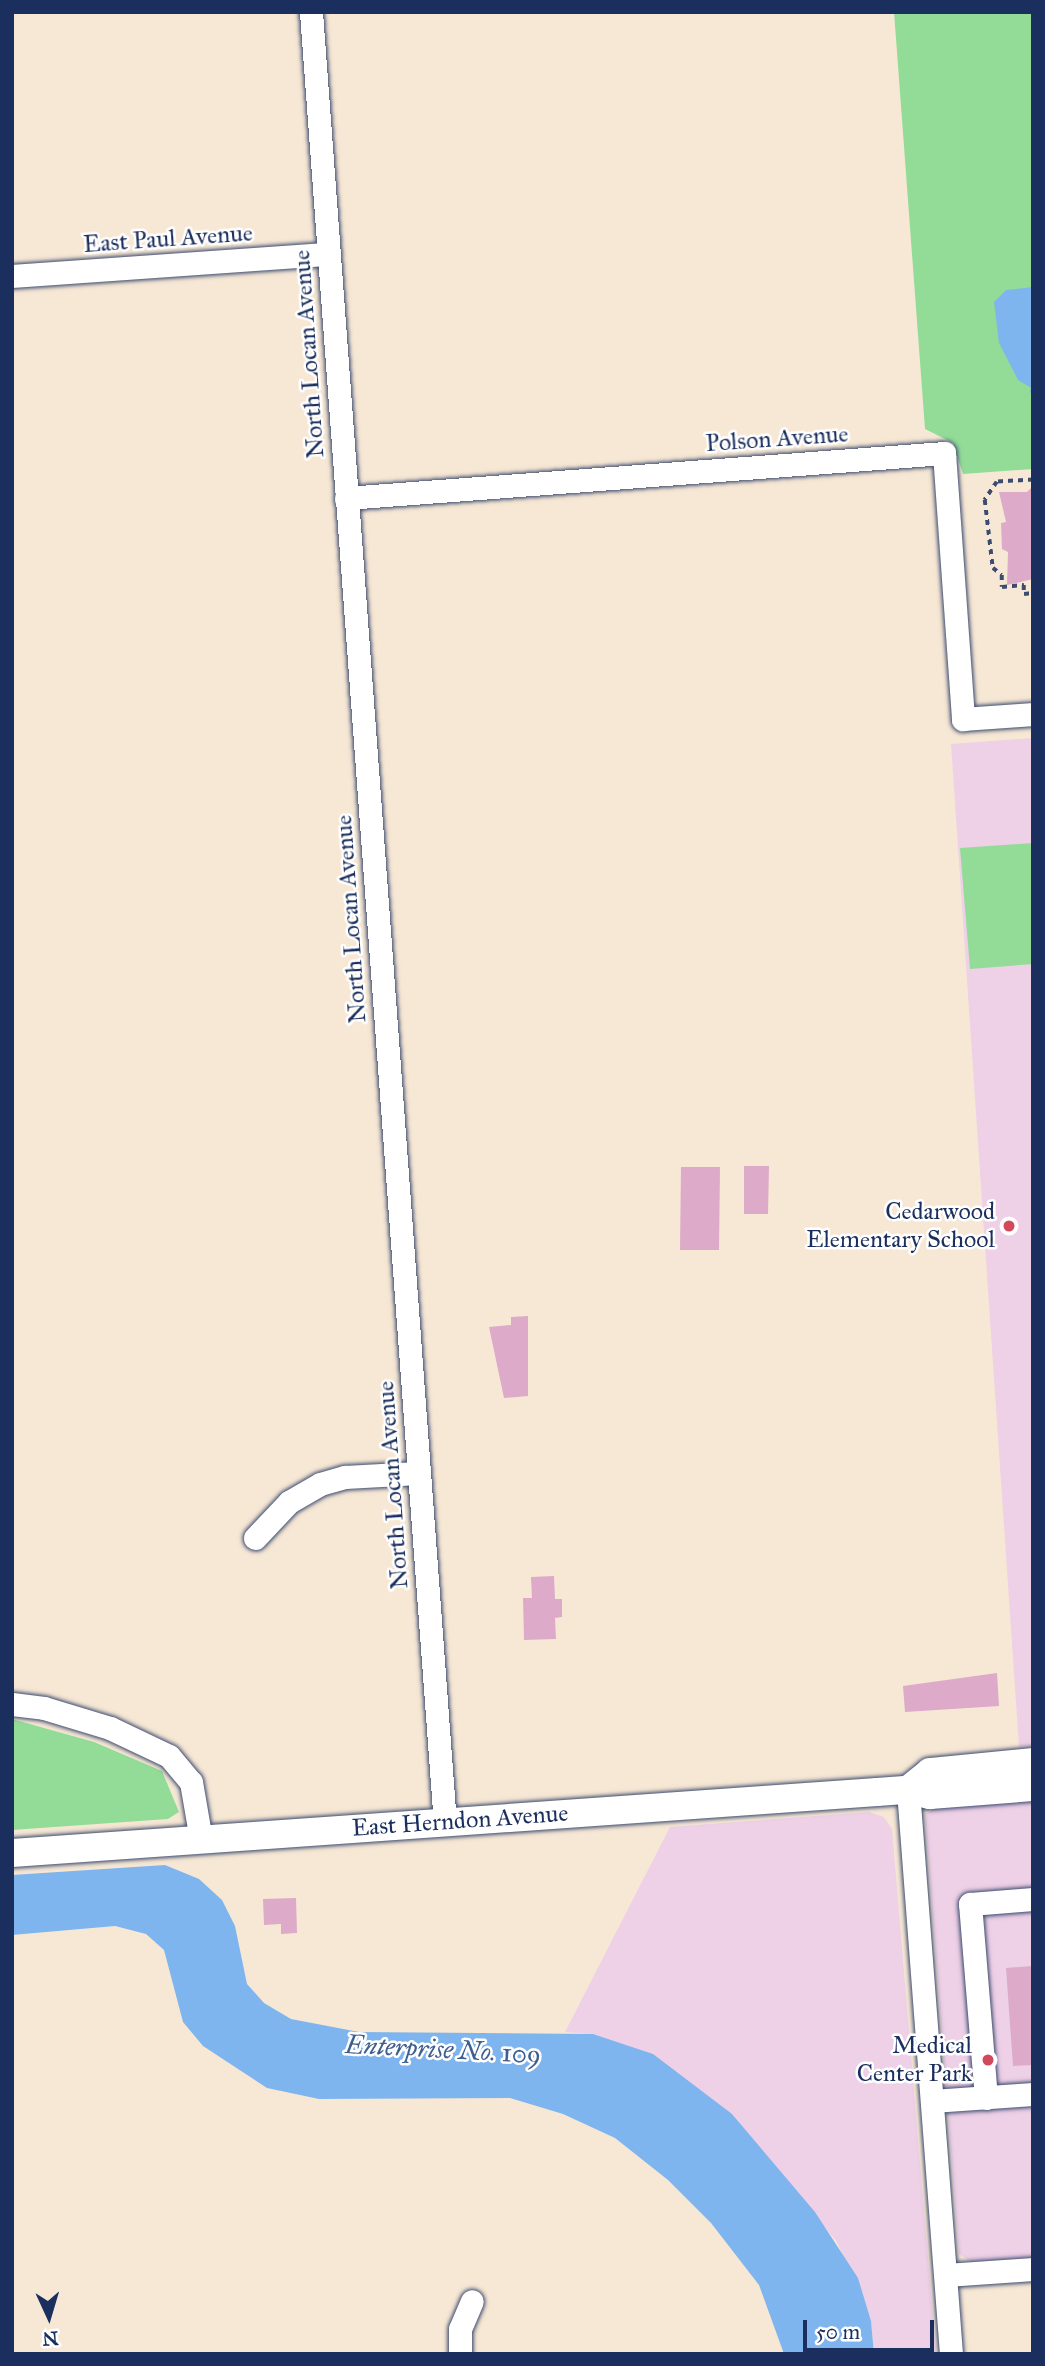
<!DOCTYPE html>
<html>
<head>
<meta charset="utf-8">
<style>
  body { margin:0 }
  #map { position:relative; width:1045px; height:2366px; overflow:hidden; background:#f7e8d5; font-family:"IM FELL Great Primer",serif }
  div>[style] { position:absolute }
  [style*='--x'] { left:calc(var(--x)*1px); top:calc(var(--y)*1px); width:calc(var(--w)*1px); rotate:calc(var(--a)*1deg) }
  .built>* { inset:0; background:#eed0e7 }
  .green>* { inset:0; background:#93dc98 }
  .water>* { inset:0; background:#7fb5ee }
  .stream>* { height:5px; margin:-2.5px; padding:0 2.5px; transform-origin:2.5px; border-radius:2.5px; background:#7fb5ee }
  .building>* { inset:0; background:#ddaac9 }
  .path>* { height:3.5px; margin-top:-1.75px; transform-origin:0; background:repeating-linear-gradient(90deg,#3c4b70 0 5px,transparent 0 10px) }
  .roads { filter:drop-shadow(0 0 2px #3c4b70) drop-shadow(0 0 2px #3c4b70) }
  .minor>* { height:23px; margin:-11.5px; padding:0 11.5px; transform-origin:11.5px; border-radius:11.5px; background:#fff }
  .major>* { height:28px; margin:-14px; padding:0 14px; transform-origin:14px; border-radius:14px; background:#fff }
  .dots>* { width:19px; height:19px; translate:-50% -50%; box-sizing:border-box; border:4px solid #fff; border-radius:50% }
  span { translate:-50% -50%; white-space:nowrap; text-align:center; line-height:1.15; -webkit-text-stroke:5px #fff; paint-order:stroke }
  .street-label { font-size:24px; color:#1b2f5e }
  .poi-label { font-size:24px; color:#1b2f5e }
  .right { translate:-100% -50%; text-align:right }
  .water-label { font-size:26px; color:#3e5e90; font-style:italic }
  .frame { position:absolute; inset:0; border:14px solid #1b2f5e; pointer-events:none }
  .north { position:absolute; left:14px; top:2282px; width:70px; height:70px; -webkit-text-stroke:5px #fff; paint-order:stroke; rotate:176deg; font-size:19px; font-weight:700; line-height:28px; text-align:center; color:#1b2f5e }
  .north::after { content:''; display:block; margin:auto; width:24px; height:32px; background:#1b2f5e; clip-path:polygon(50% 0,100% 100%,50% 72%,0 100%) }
  .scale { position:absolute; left:803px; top:2320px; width:131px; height:32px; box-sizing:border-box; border:4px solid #1b2f5e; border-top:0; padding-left:9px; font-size:21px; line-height:24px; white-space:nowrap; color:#1b2f5e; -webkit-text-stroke:5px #fff; paint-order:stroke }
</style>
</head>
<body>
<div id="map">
  <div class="built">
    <div style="clip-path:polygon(1033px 738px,1033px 1746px,1019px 1747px,951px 744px)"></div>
    <div style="clip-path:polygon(1033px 1798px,1033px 2260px,975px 2264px,959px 2254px,925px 1814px,945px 1804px)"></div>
    <div style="clip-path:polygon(869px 1812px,884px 1817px,892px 1829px,936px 2354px,874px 2354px,871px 2321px,837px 2242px,732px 2114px,593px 2034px,565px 2032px,670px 1827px)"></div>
  </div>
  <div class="green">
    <div style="clip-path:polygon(894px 12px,1033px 12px,1033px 469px,963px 474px,953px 443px,925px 429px)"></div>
    <div style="clip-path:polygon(1033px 843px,1033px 964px,970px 969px,960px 848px)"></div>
    <div style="clip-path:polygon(12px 1719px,94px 1742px,162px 1771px,179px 1812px,168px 1819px,12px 1830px)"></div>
  </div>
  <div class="water">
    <div style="clip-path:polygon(1033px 287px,1033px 389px,1018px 380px,999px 343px,994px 302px,1006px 290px)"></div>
    <div style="clip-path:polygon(165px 1865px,199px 1879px,222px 1900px,235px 1926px,247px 1984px,264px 2003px,291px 2019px,359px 2032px,593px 2034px,653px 2054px,732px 2114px,815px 2212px,858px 2278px,871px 2321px,874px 2354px,784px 2354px,759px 2285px,711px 2223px,668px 2180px,615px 2138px,563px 2114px,510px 2098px,319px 2099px,267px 2088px,203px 2046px,183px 2022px,164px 1950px,146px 1934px,115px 1926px,12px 1935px,12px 1875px)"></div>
  </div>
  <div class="stream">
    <div style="--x:1032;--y:391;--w:1;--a:-45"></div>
  </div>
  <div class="building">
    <div style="clip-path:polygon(1033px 486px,1033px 579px,1007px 585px,1008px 552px,1002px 549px,1001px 523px,1006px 522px,999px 492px,1027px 492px)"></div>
    <div style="clip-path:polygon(744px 1166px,769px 1166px,768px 1214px,744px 1214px)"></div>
    <div style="clip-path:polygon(681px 1167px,720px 1167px,719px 1250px,680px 1250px)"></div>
    <div style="clip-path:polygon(528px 1316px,528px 1396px,504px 1398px,489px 1327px,511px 1325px,511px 1317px)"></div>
    <div style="clip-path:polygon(554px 1576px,555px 1599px,562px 1599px,562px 1617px,555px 1618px,556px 1639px,524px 1640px,523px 1598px,532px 1598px,531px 1577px)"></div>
    <div style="clip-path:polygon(997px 1673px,999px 1706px,905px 1712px,903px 1686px)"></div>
    <div style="clip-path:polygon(296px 1898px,297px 1933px,281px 1934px,281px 1924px,264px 1925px,263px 1899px)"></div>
    <div style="clip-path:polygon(1033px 1966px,1033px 2065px,1013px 2066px,1006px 1968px)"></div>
  </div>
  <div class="path">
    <div style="--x:1033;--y:480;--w:36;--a:177"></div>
    <div style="--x:997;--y:482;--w:22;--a:124"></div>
    <div style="--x:985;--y:500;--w:68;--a:83.3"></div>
    <div style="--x:993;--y:568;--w:11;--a:38"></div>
    <div style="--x:1002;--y:575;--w:12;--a:90"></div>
    <div style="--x:1002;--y:587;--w:22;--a:-5"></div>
    <div style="--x:1024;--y:585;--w:9;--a:90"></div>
    <div style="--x:1024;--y:594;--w:9;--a:-6"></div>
  </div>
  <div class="roads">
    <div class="minor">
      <div style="--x:311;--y:12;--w:1815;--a:85.77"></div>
      <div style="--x:12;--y:276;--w:317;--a:-4"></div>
      <div style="--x:346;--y:498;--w:600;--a:-4.3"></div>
      <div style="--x:944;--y:453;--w:267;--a:85.9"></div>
      <div style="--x:963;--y:719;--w:70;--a:-4.1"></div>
      <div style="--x:255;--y:1538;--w:50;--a:-46.6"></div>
      <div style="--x:289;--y:1502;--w:36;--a:-30"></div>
      <div style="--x:320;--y:1484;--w:26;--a:-16"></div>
      <div style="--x:345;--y:1477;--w:73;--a:-3.1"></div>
      <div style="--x:12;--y:1704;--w:32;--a:7"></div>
      <div style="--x:44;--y:1708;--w:69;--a:16.9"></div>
      <div style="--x:110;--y:1728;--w:65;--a:25.4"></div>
      <div style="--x:169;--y:1756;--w:34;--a:50"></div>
      <div style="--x:191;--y:1782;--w:59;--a:80.2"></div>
      <div style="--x:908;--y:1790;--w:566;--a:85.64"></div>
      <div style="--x:986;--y:2098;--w:195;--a:-94.7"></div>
      <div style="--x:970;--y:1904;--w:63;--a:-4.5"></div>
      <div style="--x:932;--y:2101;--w:101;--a:-4"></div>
      <div style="--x:946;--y:2275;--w:87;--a:-3.9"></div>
      <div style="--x:460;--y:2354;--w:25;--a:-90"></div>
      <div style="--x:460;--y:2329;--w:30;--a:-67"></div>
    </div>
    <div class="major">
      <div style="--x:908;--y:1790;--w:28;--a:-39"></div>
      <div style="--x:930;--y:1772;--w:103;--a:-5.5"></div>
      <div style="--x:12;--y:1853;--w:867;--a:-4.03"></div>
      <div style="--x:877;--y:1792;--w:31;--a:-4"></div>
      <div style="--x:908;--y:1790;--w:23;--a:13"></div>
      <div style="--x:930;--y:1795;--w:103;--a:-4.4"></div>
    </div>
  </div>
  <div class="dots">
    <div style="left:1009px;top:1226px;background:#d1495b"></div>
    <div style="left:988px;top:2060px;background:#d1495b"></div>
  </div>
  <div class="street-label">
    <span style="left:168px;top:239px;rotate:-4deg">East Paul Avenue</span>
    <span style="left:309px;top:354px;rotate:-94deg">North Locan Avenue</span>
    <span style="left:777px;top:439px;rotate:-4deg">Polson Avenue</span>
    <span style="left:351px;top:919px;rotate:-94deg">North Locan Avenue</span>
    <span style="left:393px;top:1485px;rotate:-94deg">North Locan Avenue</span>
    <span style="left:460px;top:1821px;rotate:-4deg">East Herndon Avenue</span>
  </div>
  <div class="poi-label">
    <span class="right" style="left:995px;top:1226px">Cedarwood<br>Elementary School</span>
    <span class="right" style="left:972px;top:2060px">Medical<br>Center Park</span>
  </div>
  <div class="water-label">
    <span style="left:443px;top:2050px;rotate:3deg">Enterprise No. 109</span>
  </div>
  <div class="frame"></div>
  <div class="north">N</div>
  <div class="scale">50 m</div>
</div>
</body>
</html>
